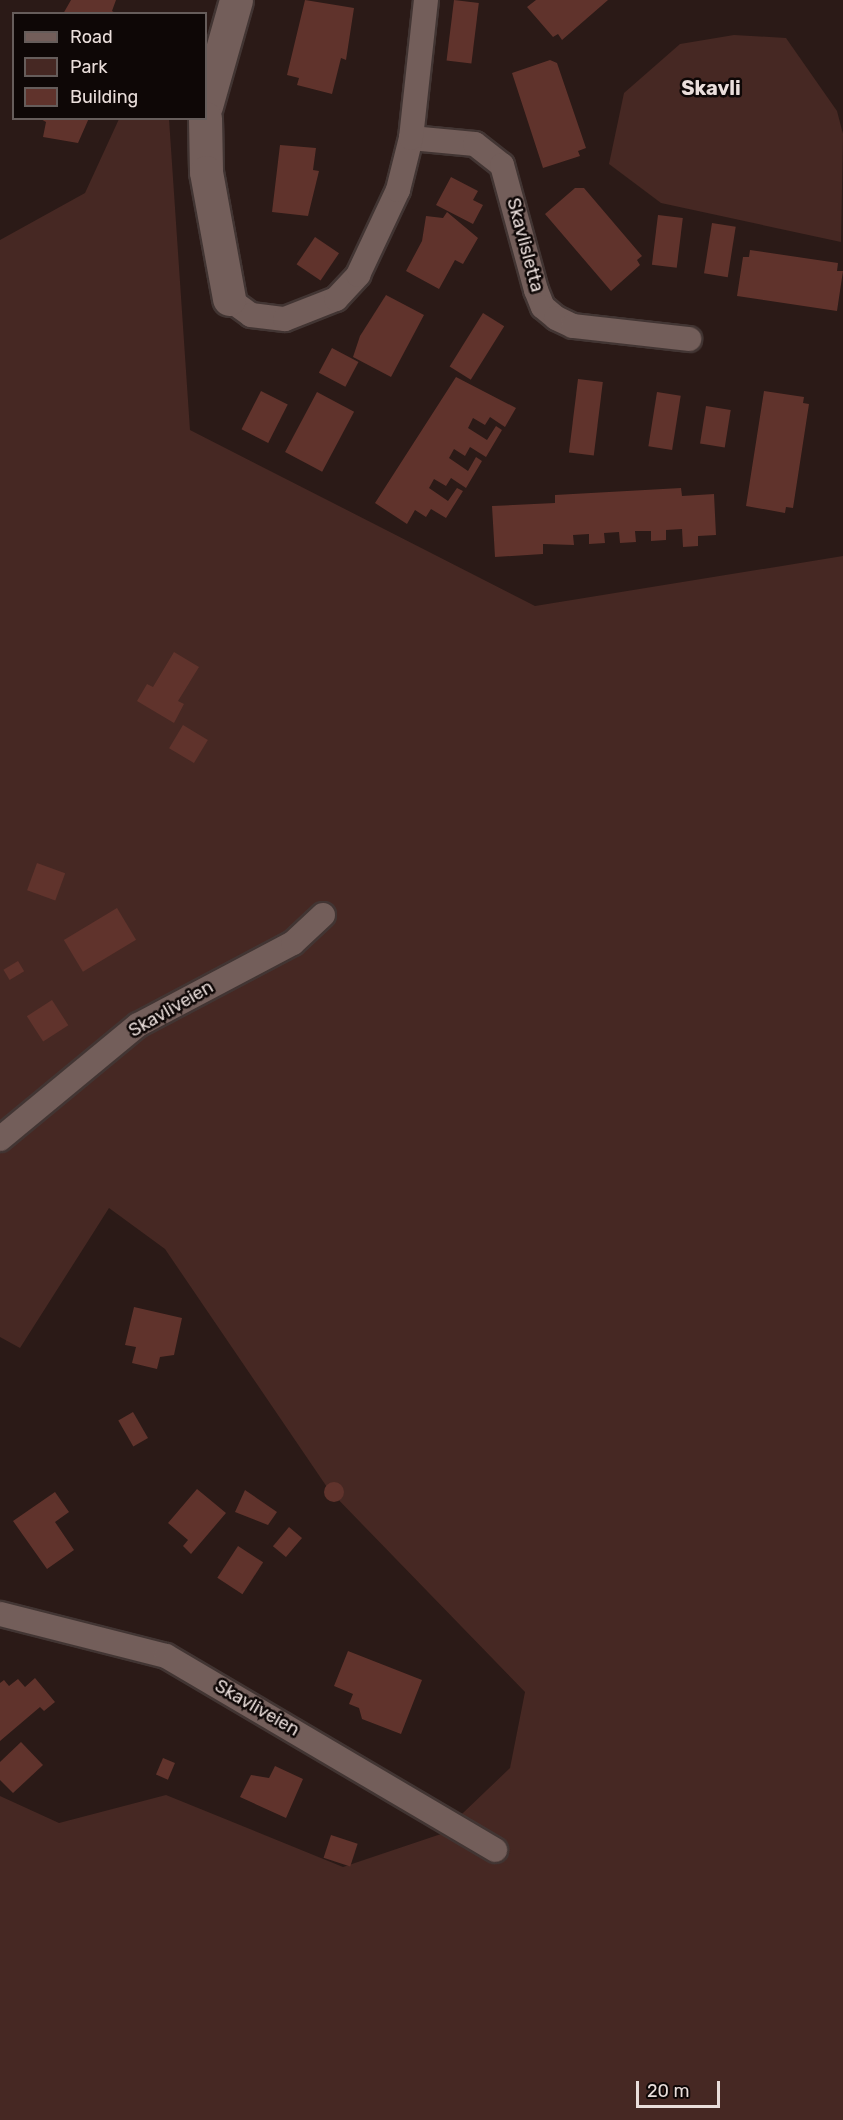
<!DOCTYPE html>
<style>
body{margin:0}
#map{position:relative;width:843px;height:2120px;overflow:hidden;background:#2b1a17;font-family:Rubik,sans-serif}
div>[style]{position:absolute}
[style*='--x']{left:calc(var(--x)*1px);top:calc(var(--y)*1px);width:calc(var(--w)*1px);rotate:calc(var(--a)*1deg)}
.green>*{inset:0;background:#462823}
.building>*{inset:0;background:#60332c;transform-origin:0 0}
.round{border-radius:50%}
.roads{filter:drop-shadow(2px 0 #423533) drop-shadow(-2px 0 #423533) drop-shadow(0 2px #423533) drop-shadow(0 -2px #423533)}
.street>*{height:24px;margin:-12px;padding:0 12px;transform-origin:12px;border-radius:12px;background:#735e5a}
.secondary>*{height:33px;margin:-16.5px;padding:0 16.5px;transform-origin:16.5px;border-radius:16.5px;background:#735e5a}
span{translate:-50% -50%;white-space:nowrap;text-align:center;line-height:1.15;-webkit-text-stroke:5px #0e0706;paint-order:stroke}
.street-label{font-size:18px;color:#eadedb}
.neighbourhood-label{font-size:20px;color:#eadedb;font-weight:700}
.legend{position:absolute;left:12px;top:12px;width:195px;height:108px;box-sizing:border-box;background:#0e0706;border:2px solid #665d5b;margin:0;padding:8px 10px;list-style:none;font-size:18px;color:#eadedb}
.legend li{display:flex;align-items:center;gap:12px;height:30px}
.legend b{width:30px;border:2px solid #665d5b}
.scale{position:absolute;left:636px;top:2081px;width:84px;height:27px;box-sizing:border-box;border:3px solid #eadedb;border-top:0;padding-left:8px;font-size:18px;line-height:21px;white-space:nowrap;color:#eadedb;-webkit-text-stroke:4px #0e0706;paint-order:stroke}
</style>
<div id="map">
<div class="green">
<i style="clip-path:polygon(734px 35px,786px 38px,837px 111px,843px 134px,841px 242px,661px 203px,609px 164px,624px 93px,680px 44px)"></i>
<i style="clip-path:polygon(119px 119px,169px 119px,190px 430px,535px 606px,843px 556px,843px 2120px,0 2120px,0 1796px,59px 1823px,166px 1795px,343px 1867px,441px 1834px,510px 1768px,525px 1692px,329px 1490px,165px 1249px,109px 1208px,20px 1348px,0 1337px,0 240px,85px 193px)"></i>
</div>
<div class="building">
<i style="clip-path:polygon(71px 0,116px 0,112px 11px,117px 14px,63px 14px)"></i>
<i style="clip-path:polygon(305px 0,354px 8px,346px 60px,341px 58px,332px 94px,297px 85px,299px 78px,287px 75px)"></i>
<i style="left:454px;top:0;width:25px;height:61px;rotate:7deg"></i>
<i style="clip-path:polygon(536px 0,608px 0,562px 40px,558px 34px,553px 37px,527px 7px)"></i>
<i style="clip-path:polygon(550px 60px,557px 63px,586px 148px,578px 151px,580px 156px,543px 168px,512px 73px)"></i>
<i style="clip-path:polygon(39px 118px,89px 118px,78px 143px,43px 137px,46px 122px)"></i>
<i style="clip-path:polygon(280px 145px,316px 148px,313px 170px,319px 171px,308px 216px,272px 212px)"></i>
<i style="clip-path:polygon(451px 177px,478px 191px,473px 200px,483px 205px,473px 224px,436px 205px)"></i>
<i style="clip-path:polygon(575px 188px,584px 188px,642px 256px,637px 260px,640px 265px,611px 291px,545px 214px)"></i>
<i style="clip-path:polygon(447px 212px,478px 238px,463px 264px,455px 260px,439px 289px,406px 271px,422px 241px,426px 216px,443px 218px)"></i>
<i style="left:658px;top:215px;width:25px;height:50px;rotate:7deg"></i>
<i style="left:712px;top:223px;width:24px;height:51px;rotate:9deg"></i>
<i style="left:315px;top:237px;width:29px;height:33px;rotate:34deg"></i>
<i style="clip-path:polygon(750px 250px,838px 263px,837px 271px,843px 271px,837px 311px,737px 296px,743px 257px,749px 257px)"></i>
<i style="clip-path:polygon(386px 295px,424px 315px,391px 377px,353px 357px,360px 336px)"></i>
<i style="left:483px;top:313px;width:25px;height:63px;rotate:32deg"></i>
<i style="left:332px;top:348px;width:30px;height:28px;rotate:28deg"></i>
<i style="clip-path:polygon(456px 377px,516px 408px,505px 427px,490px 417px,485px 425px,473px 418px,468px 428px,487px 440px,496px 426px,502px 430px,486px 457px,470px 447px,465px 456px,454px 449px,449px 458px,468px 471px,476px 457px,482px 461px,466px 488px,451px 478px,446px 486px,434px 479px,429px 488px,448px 501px,457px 488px,463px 491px,446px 518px,431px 509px,426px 517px,415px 510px,407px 524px,375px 503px)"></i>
<i style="left:578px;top:379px;width:25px;height:74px;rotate:7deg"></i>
<i style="left:261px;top:391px;width:30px;height:43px;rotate:27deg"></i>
<i style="clip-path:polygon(764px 391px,804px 397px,803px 403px,809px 404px,793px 508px,786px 507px,785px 513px,746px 506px)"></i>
<i style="left:317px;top:392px;width:42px;height:68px;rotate:28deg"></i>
<i style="left:657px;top:392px;width:24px;height:55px;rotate:9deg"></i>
<i style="left:706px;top:406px;width:25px;height:38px;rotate:9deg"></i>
<i style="clip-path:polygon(681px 488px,682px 496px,714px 494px,716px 535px,698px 536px,698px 546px,683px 547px,682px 529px,666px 530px,666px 540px,651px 541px,651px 531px,635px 531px,636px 542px,620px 543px,619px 532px,604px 533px,605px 543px,589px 544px,589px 534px,573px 535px,574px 545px,543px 544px,543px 554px,495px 557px,492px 506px,555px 503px,555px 495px)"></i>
<i style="clip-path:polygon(174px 652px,199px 667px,178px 701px,184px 704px,174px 723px,137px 701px,147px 684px,153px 687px)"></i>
<i style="left:183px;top:725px;width:29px;height:27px;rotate:31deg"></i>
<i style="left:37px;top:863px;width:30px;height:29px;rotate:20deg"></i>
<i style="left:117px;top:908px;width:37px;height:62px;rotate:59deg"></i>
<i style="left:18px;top:961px;width:12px;height:17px;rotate:59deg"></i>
<i style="left:52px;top:1000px;width:30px;height:30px;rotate:57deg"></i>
<i style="clip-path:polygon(134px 1307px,182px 1318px,174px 1355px,160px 1357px,157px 1369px,132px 1363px,136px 1347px,125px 1345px)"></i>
<i style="left:133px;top:1412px;width:30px;height:17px;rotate:60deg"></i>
<i class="round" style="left:324px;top:1482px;width:20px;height:20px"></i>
<i style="clip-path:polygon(197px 1489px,226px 1513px,191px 1554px,183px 1546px,188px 1540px,168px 1523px)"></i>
<i style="clip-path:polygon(245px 1490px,277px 1512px,268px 1525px,235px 1512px)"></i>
<i style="clip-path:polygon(55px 1492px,69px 1512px,55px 1522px,74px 1550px,47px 1569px,13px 1521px)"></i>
<i style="left:289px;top:1527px;width:17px;height:25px;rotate:40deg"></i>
<i style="left:238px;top:1546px;width:30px;height:38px;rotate:33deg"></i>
<i style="clip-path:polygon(348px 1651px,422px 1680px,401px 1734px,362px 1719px,359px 1708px,349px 1704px,353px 1694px,334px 1686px)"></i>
<i style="clip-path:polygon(35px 1678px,55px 1702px,44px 1711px,40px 1707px,0 1741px,0 1683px,4px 1680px,9px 1686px,18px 1679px,25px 1687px)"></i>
<i style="clip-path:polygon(21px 1742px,43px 1765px,13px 1793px,0 1780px,0 1762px)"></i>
<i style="left:163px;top:1758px;width:13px;height:18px;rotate:23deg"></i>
<i style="clip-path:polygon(275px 1766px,303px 1779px,286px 1818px,240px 1797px,251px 1775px,269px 1778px)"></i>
<i style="left:331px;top:1835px;width:28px;height:24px;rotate:18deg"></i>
</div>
<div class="roads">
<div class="street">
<i style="--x:411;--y:138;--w:64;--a:5.4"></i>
<i style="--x:475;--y:144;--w:34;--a:38"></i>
<i style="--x:502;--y:165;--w:130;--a:74.8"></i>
<i style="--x:536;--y:290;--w:18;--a:68"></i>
<i style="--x:543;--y:307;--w:17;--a:40"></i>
<i style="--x:556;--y:318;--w:19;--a:25"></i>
<i style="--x:573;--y:326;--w:117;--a:6.4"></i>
<i style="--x:229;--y:299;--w:27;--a:36"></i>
<i style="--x:251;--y:315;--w:34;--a:7"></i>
<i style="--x:285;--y:319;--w:55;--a:-21.4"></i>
<i style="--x:336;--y:299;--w:33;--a:-47"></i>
<i style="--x:358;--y:275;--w:94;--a:-64.8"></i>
<i style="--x:398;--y:190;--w:54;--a:-76"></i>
<i style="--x:411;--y:138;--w:139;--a:-83.8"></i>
<i style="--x:0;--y:1139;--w:179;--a:-39.6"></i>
<i style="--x:138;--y:1025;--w:175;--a:-27.9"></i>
<i style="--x:293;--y:943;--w:41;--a:-43"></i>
<i style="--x:0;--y:1614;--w:171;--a:14.2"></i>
<i style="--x:166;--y:1656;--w:382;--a:30.5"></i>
</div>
<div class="secondary">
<i style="--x:206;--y:106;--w:110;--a:-74.2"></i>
<i style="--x:205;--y:118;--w:54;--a:88.9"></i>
<i style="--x:206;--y:172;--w:129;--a:79.7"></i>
</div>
</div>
<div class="street-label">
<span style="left:525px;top:245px;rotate:75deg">Skavlisletta</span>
<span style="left:171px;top:1009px;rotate:-30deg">Skavliveien</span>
<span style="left:257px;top:1708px;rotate:30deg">Skavliveien</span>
</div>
<div class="neighbourhood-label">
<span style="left:711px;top:88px">Skavli</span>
</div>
<ul class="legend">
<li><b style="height:8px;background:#735e5a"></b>Road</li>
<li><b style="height:16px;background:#462823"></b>Park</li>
<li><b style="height:16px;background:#60332c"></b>Building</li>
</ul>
<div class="scale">20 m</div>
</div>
